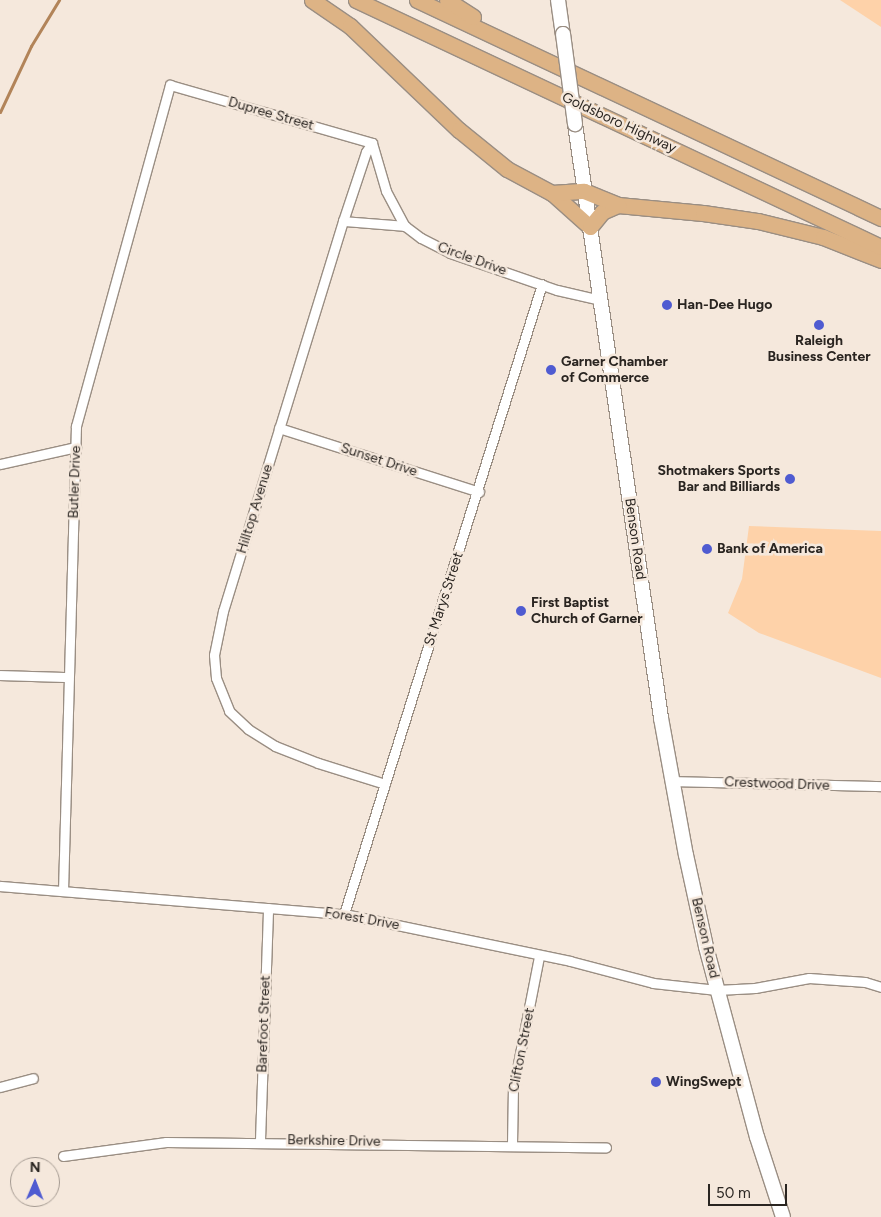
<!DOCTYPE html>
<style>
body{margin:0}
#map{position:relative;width:881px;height:1217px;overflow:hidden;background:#f5e8dc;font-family:Figtree,sans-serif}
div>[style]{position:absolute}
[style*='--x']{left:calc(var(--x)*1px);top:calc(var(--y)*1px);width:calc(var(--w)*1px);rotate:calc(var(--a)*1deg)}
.green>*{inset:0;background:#fed2a9}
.stream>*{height:3px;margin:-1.5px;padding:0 1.5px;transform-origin:1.5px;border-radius:1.5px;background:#b28459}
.roads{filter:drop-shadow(1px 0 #9a8e83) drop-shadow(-1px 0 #9a8e83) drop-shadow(0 1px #9a8e83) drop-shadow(0 -1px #9a8e83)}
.minor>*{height:9px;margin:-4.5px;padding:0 4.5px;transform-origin:4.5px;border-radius:4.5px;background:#fff}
.secondary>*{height:14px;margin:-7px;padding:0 7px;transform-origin:7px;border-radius:7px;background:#fff}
.primary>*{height:15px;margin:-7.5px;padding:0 7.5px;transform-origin:7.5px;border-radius:7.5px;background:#ddb385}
.bridges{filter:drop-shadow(1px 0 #9a8e83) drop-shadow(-1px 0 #9a8e83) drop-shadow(0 1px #9a8e83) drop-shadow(0 -1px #9a8e83)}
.secondary-bridge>*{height:14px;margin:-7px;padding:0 7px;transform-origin:7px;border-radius:7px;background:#fff}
.dots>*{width:14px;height:14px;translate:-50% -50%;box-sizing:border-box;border:2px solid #f5e8dc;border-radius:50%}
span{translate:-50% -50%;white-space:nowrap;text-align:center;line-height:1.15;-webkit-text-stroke:5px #f5e8dc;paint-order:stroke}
.street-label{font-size:14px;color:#2a2521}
.poi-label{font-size:14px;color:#2a2521;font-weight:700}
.left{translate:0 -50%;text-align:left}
.right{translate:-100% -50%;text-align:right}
.north{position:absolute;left:10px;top:1157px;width:50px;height:50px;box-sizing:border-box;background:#f5e8dc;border:1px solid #a49a91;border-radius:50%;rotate:1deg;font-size:14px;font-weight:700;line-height:20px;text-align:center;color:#2a2521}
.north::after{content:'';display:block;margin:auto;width:18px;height:22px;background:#4f5bd1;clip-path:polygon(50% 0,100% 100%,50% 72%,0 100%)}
.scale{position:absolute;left:708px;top:1184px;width:79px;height:22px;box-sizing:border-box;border:2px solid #2a2521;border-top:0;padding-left:6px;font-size:15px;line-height:18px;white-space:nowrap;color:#2a2521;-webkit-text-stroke:4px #f5e8dc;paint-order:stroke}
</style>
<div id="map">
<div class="green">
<i style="clip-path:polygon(840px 0,881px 0,881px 27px)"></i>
<i style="clip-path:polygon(749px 526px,881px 531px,881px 678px,759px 633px,728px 613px,742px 579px)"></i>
</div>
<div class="stream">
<i style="--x:0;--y:112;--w:73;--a:-64.8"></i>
<i style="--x:31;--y:46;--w:54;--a:-58.7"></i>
</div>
<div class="roads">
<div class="minor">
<i style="--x:372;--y:143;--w:11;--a:124"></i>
<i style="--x:366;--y:152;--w:73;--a:108.4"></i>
<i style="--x:343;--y:221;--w:408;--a:107.1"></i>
<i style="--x:223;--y:611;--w:45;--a:101.6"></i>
<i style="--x:214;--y:655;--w:23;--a:85"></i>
<i style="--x:216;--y:678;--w:35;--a:68"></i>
<i style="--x:229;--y:711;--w:26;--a:43"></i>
<i style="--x:248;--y:729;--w:32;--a:32"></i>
<i style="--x:275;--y:746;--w:46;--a:21.6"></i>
<i style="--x:318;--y:763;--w:70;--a:17.4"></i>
<i style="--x:372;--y:143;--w:50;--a:73.7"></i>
<i style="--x:386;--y:191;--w:40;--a:62"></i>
<i style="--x:405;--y:226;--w:20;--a:37"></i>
<i style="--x:421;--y:238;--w:33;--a:27"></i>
<i style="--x:450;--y:253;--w:113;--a:19.1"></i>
<i style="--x:557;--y:290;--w:44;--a:13.1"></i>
<i style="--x:343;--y:221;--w:62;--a:4.6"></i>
<i style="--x:279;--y:428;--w:210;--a:17.7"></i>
<i style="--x:0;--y:464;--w:78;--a:-12.6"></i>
<i style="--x:0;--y:675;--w:68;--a:1.7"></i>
<i style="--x:674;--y:781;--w:207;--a:1.4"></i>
<i style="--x:0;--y:886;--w:345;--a:4.7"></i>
<i style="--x:344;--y:914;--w:231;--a:11.7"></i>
<i style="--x:570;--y:961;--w:86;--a:14.8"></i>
<i style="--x:653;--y:983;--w:64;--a:6.2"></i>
<i style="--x:717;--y:990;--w:38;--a:-3"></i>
<i style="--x:755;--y:988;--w:55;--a:-10.5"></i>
<i style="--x:809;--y:978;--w:56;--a:4.1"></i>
<i style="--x:865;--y:982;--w:17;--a:17"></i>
<i style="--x:63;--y:891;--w:465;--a:-88.4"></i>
<i style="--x:76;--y:426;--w:354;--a:-74.6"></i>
<i style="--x:170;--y:85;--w:210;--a:16"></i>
<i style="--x:344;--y:914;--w:660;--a:-72.55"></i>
<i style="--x:0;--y:1087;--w:34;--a:-15"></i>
<i style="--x:260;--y:1140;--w:232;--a:-88"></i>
<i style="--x:512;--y:1144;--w:55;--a:-89"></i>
<i style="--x:513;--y:1089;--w:136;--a:-78.9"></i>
<i style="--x:63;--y:1156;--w:104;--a:-7.7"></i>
<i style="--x:166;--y:1142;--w:440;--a:0.7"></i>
</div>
<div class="secondary">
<i style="--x:558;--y:0;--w:34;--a:82"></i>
<i style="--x:575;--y:124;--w:600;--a:81.76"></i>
<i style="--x:661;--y:718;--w:139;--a:79.7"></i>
<i style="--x:686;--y:855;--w:94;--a:77.7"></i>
<i style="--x:706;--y:947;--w:197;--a:75"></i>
<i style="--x:757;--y:1137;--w:84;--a:72"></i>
</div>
<div class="primary">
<i style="--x:312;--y:0;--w:46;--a:34.4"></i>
<i style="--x:350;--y:26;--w:151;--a:43.7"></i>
<i style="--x:459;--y:130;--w:62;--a:39.1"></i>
<i style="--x:507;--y:169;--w:51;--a:28.1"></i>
<i style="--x:552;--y:193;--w:51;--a:41.8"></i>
<i style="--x:590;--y:227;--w:19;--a:-51"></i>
<i style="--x:602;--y:212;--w:17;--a:-24"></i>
<i style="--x:618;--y:205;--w:85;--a:5.4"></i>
<i style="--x:703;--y:213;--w:56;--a:8.3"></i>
<i style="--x:758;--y:221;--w:67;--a:13.8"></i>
<i style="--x:823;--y:237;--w:62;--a:21.6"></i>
<i style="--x:356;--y:0;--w:580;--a:25.2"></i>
<i style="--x:417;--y:0;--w:513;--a:25.17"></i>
<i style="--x:447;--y:0;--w:31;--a:33"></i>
<i style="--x:552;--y:193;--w:32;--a:-4"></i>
<i style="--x:584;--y:191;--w:37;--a:22"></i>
</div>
</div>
<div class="bridges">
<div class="secondary-bridge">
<i style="--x:563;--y:34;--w:91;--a:82.4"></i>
</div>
</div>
<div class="dots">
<i style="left:667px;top:305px;background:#4f5bd1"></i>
<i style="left:819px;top:325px;background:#4f5bd1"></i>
<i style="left:551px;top:370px;background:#4f5bd1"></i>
<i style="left:790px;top:479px;background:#4f5bd1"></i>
<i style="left:707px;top:549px;background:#4f5bd1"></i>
<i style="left:521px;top:611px;background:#4f5bd1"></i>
<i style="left:656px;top:1082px;background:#4f5bd1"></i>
</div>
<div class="street-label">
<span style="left:271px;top:114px;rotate:16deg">Dupree Street</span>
<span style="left:619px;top:123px;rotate:25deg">Goldsboro Highway</span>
<span style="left:472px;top:259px;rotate:20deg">Circle Drive</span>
<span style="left:379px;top:460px;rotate:18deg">Sunset Drive</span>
<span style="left:75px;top:482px;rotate:-88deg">Butler Drive</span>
<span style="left:255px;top:509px;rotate:-73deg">Hilltop Avenue</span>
<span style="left:635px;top:539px;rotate:82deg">Benson Road</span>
<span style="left:444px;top:599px;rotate:-72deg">St Marys Street</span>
<span style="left:777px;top:784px;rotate:2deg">Crestwood Drive</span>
<span style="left:362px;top:919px;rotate:10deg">Forest Drive</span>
<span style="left:705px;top:938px;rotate:77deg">Benson Road</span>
<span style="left:264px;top:1024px;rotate:-88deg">Barefoot Street</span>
<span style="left:522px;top:1050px;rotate:-79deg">Clifton Street</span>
<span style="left:334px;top:1141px;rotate:1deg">Berkshire Drive</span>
</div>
<div class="poi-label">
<span class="left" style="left:677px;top:305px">Han-Dee Hugo</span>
<span style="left:819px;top:349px">Raleigh<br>Business Center</span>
<span class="left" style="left:561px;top:370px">Garner Chamber<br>of Commerce</span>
<span class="right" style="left:780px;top:479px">Shotmakers Sports<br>Bar and Billiards</span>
<span class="left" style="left:717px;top:549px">Bank of America</span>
<span class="left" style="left:531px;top:611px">First Baptist<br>Church of Garner</span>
<span class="left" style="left:666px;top:1082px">WingSwept</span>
</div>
<div class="north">N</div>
<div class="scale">50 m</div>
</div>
